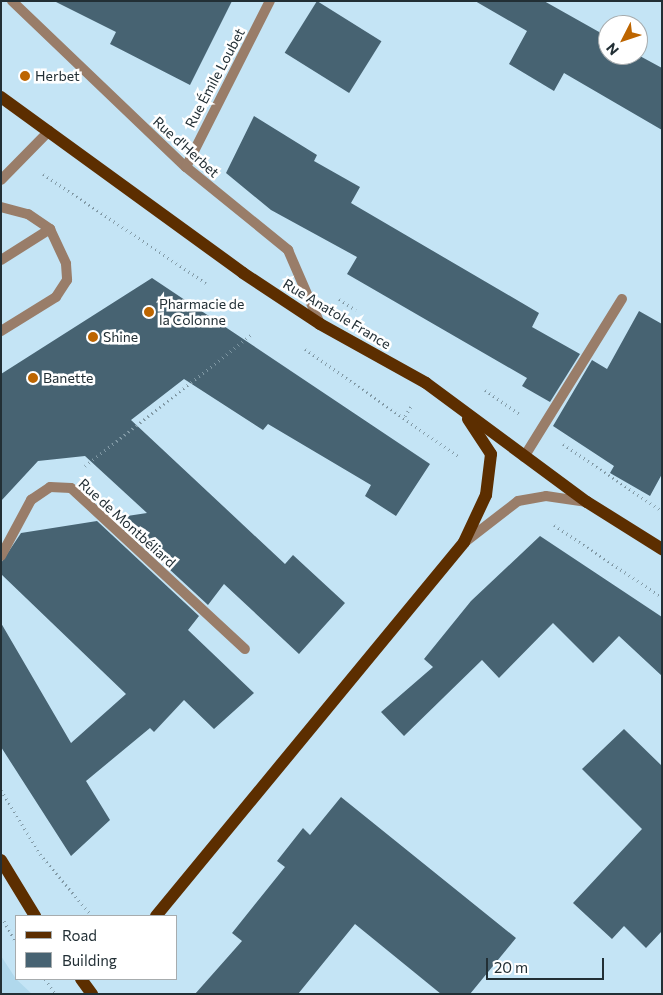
<!DOCTYPE html>
<meta charset="utf-8">
<style>
body{margin:0}
#map{position:relative;width:663px;height:995px;overflow:hidden;background:#c4e4f5;font-family:Commissioner,sans-serif}
div>[style]{position:absolute}
[style*='--x']{left:calc(var(--x)*1px);top:calc(var(--y)*1px);width:calc(var(--w)*1px);rotate:calc(var(--a)*1deg)}
.built>*{inset:0;background:#b0d8ec}
.building>*{inset:0;background:#476372;transform-origin:0 0}
.path>*{height:3px;margin-top:-1.5px;transform-origin:0;background:repeating-linear-gradient(90deg,#829aa6 0 1px,transparent 0 5px)}
.lane>*{height:10px;margin:-5px;padding:0 5px;transform-origin:5px;border-radius:5px;background:#997d69}
.street>*{height:10px;margin:-5px;padding:0 5px;transform-origin:5px;border-radius:5px;background:#997d69}
.primary>*{height:12px;margin:-6px;padding:0 6px;transform-origin:6px;border-radius:6px;background:#5c2e00}
.dots>*{width:14px;height:14px;translate:-50% -50%;box-sizing:border-box;border:2px solid #fff;border-radius:50%}
span{translate:-50% -50%;white-space:nowrap;text-align:center;line-height:1.15;-webkit-text-stroke:5px #fff;paint-order:stroke}
.poi-label{font-size:14px;color:#222f35}
.left{translate:0 -50%;text-align:left}
.street-label{font-size:14px;color:#222f35}
.frame{position:absolute;inset:0;border:2px solid #222f35;pointer-events:none}
.legend{position:absolute;left:15px;top:915px;width:162px;height:65px;box-sizing:border-box;background:#fff;border:1px solid #a7acae;margin:0;padding:6px 9px;list-style:none;font-size:15px;color:#222f35}
.legend li{display:flex;align-items:center;gap:10px;height:25px}
.legend b{width:25px;border:1px solid #a7acae}
.north{position:absolute;left:598px;top:15px;width:50px;height:50px;box-sizing:border-box;background:#fff;border:1px solid #a7acae;border-radius:50%;rotate:229deg;font-size:14px;font-weight:700;line-height:20px;text-align:center;color:#222f35}
.north::after{content:'';display:block;margin:auto;width:18px;height:22px;background:#bd6500;clip-path:polygon(50% 0,100% 100%,50% 72%,0 100%)}
.scale{position:absolute;left:486px;top:958px;width:118px;height:22px;box-sizing:border-box;border:2px solid #222f35;border-top:0;padding-left:6px;font-size:15px;line-height:18px;white-space:nowrap;color:#222f35;-webkit-text-stroke:4px #fff;paint-order:stroke}
</style>
<div id="map">
<div class="built">
<i style="clip-path:polygon(1px 956px,16px 979px,32px 994px,1px 994px)"></i>
</div>
<div class="building">
<i style="clip-path:polygon(54px 1px,232px 1px,190px 85px,110px 44px,116px 32px)"></i>
<i style="left:317px;top:1px;width:76px;height:61px;rotate:32deg"></i>
<i style="clip-path:polygon(475px 1px,544px 1px,608px 37px,608px 55px,638px 55px,662px 68px,662px 130px,564px 73px,554px 91px,509px 64px,527px 31px)"></i>
<i style="clip-path:polygon(254px 116px,317px 155px,314px 161px,360px 187px,351px 203px,539px 313px,532px 327px,580px 354px,550px 402px,522px 386px,527px 378px,347px 274px,357px 257px,271px 210px,226px 173px)"></i>
<i style="clip-path:polygon(152px 278px,430px 464px,396px 516px,365px 496px,371px 485px,268px 424px,263px 430px,184px 379px,131px 420px,285px 564px,293px 555px,345px 603px,299px 654px,224px 584px,208px 605px,114px 518px,147px 513px,85px 456px,38px 461px,1px 501px,1px 374px)"></i>
<i style="clip-path:polygon(639px 311px,662px 324px,662px 474px,650px 496px,610px 473px,614px 466px,553px 426px,592px 360px,607px 369px)"></i>
<i style="clip-path:polygon(97px 521px,199px 616px,188px 630px,254px 693px,214px 729px,184px 700px,154px 732px,150px 728px,86px 781px,110px 820px,71px 856px,1px 747px,1px 623px,71px 743px,126px 694px,1px 574px,1px 563px,21px 533px)"></i>
<i style="clip-path:polygon(540px 536px,662px 617px,662px 676px,619px 636px,593px 663px,553px 623px,499px 678px,482px 660px,404px 736px,381px 712px,433px 667px,424px 659px,471px 601px)"></i>
<i style="clip-path:polygon(624px 729px,662px 766px,662px 931px,646px 948px,624px 926px,612px 939px,573px 903px,642px 829px,582px 769px)"></i>
<i style="clip-path:polygon(341px 797px,516px 938px,470px 994px,441px 994px,355px 924px,298px 994px,195px 994px,242px 941px,232px 933px,285px 867px,277px 861px,303px 828px,310px 835px)"></i>
</div>
<div class="path">
<i style="--x:43;--y:174;--w:196;--a:33.8"></i>
<i style="--x:339;--y:299;--w:20;--a:33"></i>
<i style="--x:305;--y:349;--w:187;--a:35"></i>
<i style="--x:485;--y:390;--w:44;--a:34.8"></i>
<i style="--x:405;--y:416;--w:13;--a:-58"></i>
<i style="--x:563;--y:444;--w:120;--a:34.1"></i>
<i style="--x:85;--y:466;--w:211;--a:-38.3"></i>
<i style="--x:554;--y:525;--w:130;--a:33.7"></i>
<i style="--x:1;--y:790;--w:75;--a:58.6"></i>
<i style="--x:40;--y:854;--w:81;--a:50"></i>
<i style="--x:4;--y:921;--w:25;--a:61"></i>
<i style="--x:45;--y:979;--w:18;--a:56"></i>
</div>
<div class="lane">
<i style="--x:1;--y:180;--w:69;--a:-45.6"></i>
<i style="--x:1;--y:207;--w:28;--a:15"></i>
<i style="--x:28;--y:214;--w:27;--a:34"></i>
<i style="--x:50;--y:229;--w:38;--a:65"></i>
<i style="--x:66;--y:264;--w:16;--a:86"></i>
<i style="--x:67;--y:280;--w:20;--a:123"></i>
<i style="--x:56;--y:297;--w:65;--a:148.3"></i>
<i style="--x:1;--y:260;--w:58;--a:-32.3"></i>
<i style="--x:524;--y:457;--w:186;--a:-58.2"></i>
<i style="--x:465;--y:542;--w:67;--a:-37.7"></i>
<i style="--x:518;--y:501;--w:28;--a:-10"></i>
<i style="--x:546;--y:496;--w:40;--a:8.5"></i>
</div>
<div class="street">
<i style="--x:12;--y:1;--w:240;--a:43.7"></i>
<i style="--x:186;--y:167;--w:132;--a:39.1"></i>
<i style="--x:288;--y:250;--w:81;--a:66.6"></i>
<i style="--x:186;--y:167;--w:186;--a:-63.2"></i>
<i style="--x:1;--y:556;--w:64;--a:-61.8"></i>
<i style="--x:31;--y:500;--w:23;--a:-34"></i>
<i style="--x:50;--y:487;--w:21;--a:3"></i>
<i style="--x:71;--y:488;--w:237;--a:42.8"></i>
</div>
<div class="primary">
<i style="--x:1;--y:97;--w:299;--a:36"></i>
<i style="--x:243;--y:273;--w:92;--a:33.5"></i>
<i style="--x:320;--y:324;--w:121;--a:29.1"></i>
<i style="--x:426;--y:383;--w:200;--a:36.5"></i>
<i style="--x:587;--y:502;--w:89;--a:32.1"></i>
<i style="--x:1;--y:860;--w:66;--a:58.7"></i>
<i style="--x:156;--y:916;--w:484;--a:-50.5"></i>
<i style="--x:464;--y:542;--w:52;--a:-64.9"></i>
<i style="--x:486;--y:495;--w:41;--a:-83"></i>
<i style="--x:491;--y:454;--w:42;--a:-123.3"></i>
<i style="--x:81;--y:979;--w:19;--a:54"></i>
</div>
<div class="dots">
<i style="left:25px;top:76px;background:#bd6500"></i>
<i style="left:149px;top:312px;background:#bd6500"></i>
<i style="left:93px;top:337px;background:#bd6500"></i>
<i style="left:33px;top:378px;background:#bd6500"></i>
</div>
<div class="poi-label">
<span class="left" style="left:35px;top:76px">Herbet</span>
<span class="left" style="left:159px;top:312px">Pharmacie de<br>la Colonne</span>
<span class="left" style="left:103px;top:337px">Shine</span>
<span class="left" style="left:43px;top:378px">Banette</span>
</div>
<div class="street-label">
<span style="left:215px;top:78px;rotate:-62deg">Rue Émile Loubet</span>
<span style="left:186px;top:147px;rotate:42deg">Rue d'Herbet</span>
<span style="left:337px;top:314px;rotate:31deg">Rue Anatole France</span>
<span style="left:127px;top:523px;rotate:42deg">Rue de Montbéliard</span>
</div>
<div class="frame"></div>
<ul class="legend">
<li><b style="height:6px;background:#5c2e00"></b>Road</li>
<li><b style="height:14px;background:#476372"></b>Building</li>
</ul>
<div class="north">N</div>
<div class="scale">20 m</div>
</div>
